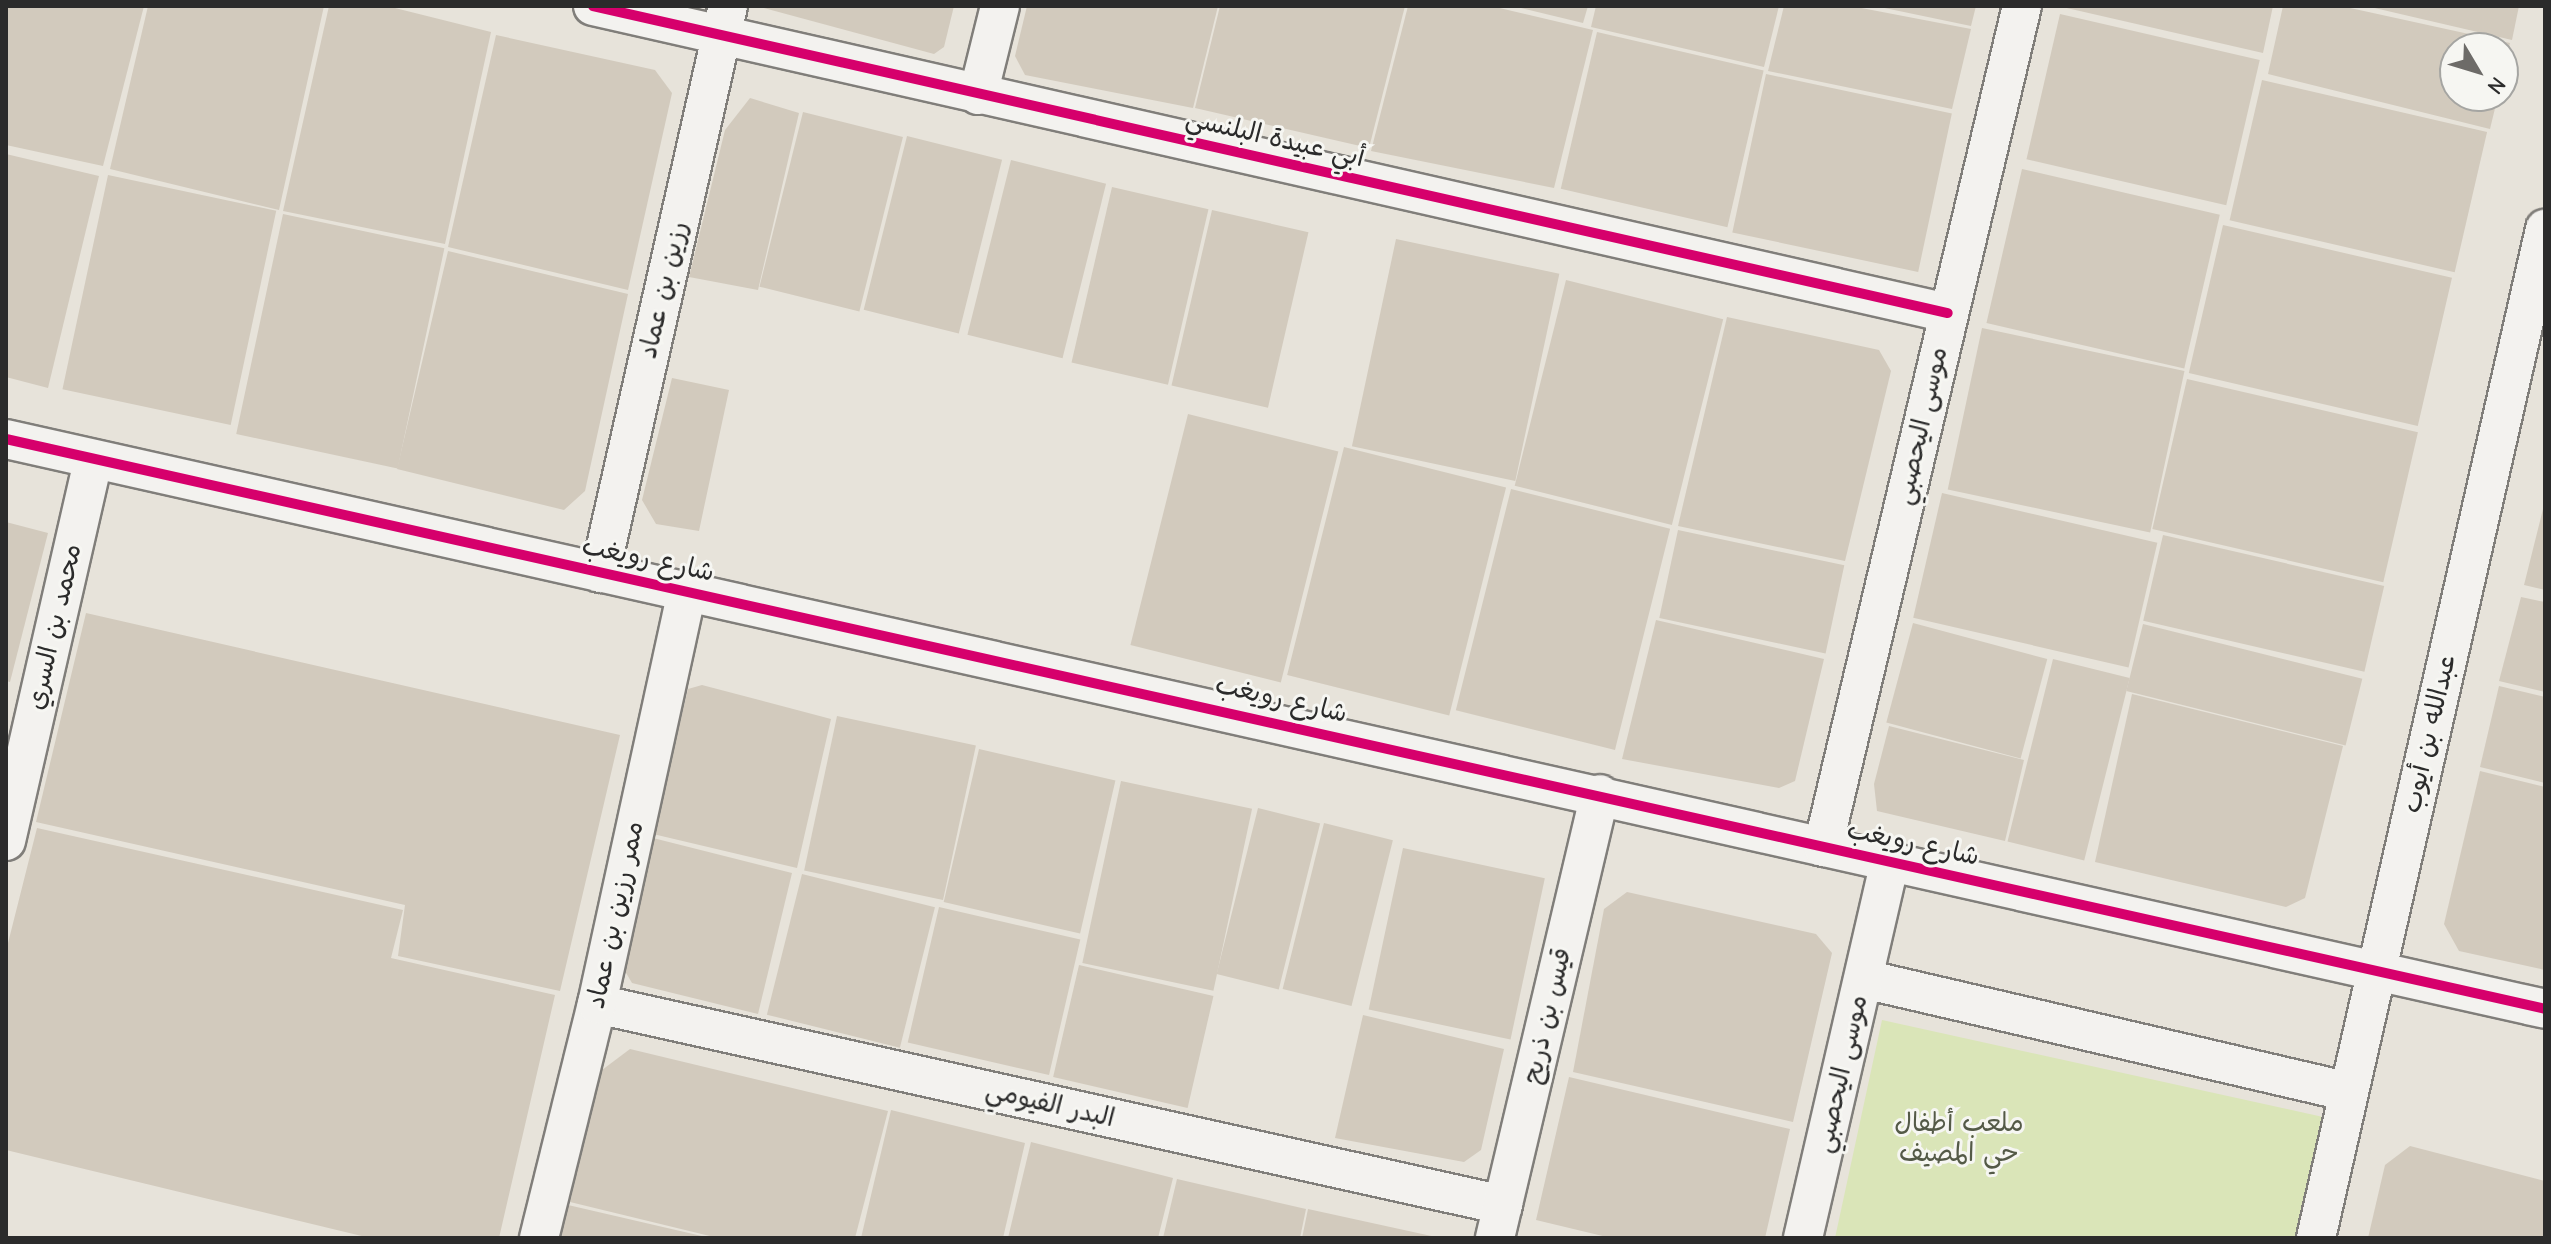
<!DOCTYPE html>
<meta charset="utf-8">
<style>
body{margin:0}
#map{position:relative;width:2551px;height:1244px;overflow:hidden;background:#e7e3da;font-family:"Comic Neue","Playpen Sans Arabic",sans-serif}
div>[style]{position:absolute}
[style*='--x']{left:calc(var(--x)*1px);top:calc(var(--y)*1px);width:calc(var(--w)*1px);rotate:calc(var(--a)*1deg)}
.green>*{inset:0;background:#dae5b8}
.building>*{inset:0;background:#d2cabd;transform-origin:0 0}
.roads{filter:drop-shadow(2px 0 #807e7a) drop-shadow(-2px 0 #807e7a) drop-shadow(0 2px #807e7a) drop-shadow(0 -2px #807e7a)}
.street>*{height:38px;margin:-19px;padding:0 19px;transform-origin:19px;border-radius:19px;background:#f3f2ef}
.cycleway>*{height:10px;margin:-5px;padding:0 5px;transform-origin:5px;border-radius:5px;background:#d6006c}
span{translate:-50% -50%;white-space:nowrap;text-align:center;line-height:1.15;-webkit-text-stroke:6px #f6f6f2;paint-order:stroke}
.street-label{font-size:26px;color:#2b2b2b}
.park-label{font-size:26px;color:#545a47}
.frame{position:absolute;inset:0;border:8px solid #2b2b2b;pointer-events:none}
.north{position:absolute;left:2439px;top:32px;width:80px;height:80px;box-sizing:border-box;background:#f6f6f2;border:2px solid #a5a5a2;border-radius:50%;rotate:128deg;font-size:22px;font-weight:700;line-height:32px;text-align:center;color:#2b2b2b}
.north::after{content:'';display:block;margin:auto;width:28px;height:36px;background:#6d6b68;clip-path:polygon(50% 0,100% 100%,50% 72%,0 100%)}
</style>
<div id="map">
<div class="green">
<i style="clip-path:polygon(1882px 1020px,2323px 1117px,2295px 1238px,1835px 1238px)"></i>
</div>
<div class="building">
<i style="clip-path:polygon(6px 6px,144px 6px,103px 166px,6px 145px)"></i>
<i style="clip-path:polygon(148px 6px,324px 6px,279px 210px,110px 169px)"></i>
<i style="clip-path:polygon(329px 6px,387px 6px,491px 32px,445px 244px,283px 211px)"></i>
<i style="clip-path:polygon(756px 6px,954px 6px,944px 47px,934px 54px)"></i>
<i style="clip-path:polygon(1027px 6px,1218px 6px,1193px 108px,1025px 75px,1015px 56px)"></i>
<i style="clip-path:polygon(1220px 6px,1405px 6px,1369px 148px,1195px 108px)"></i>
<i style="clip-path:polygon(1408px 6px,1491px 6px,1593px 30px,1554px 188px,1371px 151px)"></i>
<i style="clip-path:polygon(1513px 6px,1588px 6px,1583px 23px)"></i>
<i style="clip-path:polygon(1596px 6px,1779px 6px,1764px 67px,1591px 27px)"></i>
<i style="clip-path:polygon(1784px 6px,1851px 6px,1971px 29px,1952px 109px,1768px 71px)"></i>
<i style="clip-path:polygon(1875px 6px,1976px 6px,1971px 26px)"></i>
<i style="clip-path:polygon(2058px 6px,2273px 6px,2263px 53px)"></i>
<i style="clip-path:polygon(2283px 6px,2341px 6px,2510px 43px,2504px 68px,2503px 48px,2455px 48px,2455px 96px,2498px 96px,2490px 129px,2268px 74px)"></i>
<i style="clip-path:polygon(2366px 6px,2519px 6px,2512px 40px)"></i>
<i style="left:2060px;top:14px;width:205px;height:149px;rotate:13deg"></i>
<i style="left:1597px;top:32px;width:171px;height:161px;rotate:13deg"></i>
<i style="clip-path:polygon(496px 35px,655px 70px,672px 93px,628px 290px,448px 247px)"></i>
<i style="left:1766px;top:74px;width:190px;height:162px;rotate:12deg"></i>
<i style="left:2262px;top:80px;width:231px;height:144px;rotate:13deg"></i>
<i style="clip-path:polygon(750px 98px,799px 113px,758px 290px,689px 277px,725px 130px)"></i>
<i style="left:803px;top:112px;width:103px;height:180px;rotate:14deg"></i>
<i style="left:907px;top:136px;width:98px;height:179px;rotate:14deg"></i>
<i style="clip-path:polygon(6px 154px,99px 176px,48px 388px,6px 377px)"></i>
<i style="left:1011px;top:160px;width:98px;height:180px;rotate:14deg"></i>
<i style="left:2022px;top:169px;width:203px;height:158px;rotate:13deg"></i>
<i style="left:108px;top:175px;width:172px;height:219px;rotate:12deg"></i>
<i style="left:1112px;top:187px;width:99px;height:180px;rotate:13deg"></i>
<i style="left:1212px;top:210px;width:99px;height:180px;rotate:13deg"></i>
<i style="left:283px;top:214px;width:165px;height:225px;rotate:12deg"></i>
<i style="left:2223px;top:225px;width:235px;height:152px;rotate:13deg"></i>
<i style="left:1396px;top:239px;width:167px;height:212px;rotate:12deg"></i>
<i style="clip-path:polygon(448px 251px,628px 294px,585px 491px,564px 510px,397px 469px)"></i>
<i style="left:1566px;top:280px;width:162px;height:212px;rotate:14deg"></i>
<i style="clip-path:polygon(1727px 317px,1879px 350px,1891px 371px,1845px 561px,1678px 526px)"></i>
<i style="left:1982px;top:328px;width:207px;height:165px;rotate:12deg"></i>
<i style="clip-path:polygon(672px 378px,729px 390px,699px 531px,656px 524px,642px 500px)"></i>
<i style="left:2187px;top:379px;width:237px;height:154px;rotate:13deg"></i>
<i style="left:1188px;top:414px;width:155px;height:238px;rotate:14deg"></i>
<i style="left:1344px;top:447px;width:167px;height:235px;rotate:14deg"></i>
<i style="left:1511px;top:489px;width:164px;height:228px;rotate:14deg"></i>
<i style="left:1942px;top:493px;width:221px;height:128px;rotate:13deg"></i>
<i style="clip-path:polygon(2544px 505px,2545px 505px,2545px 590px,2524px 585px)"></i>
<i style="clip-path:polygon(6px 522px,48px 533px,10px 682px,6px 681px)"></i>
<i style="left:1678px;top:530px;width:170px;height:90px;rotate:12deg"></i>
<i style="left:2163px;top:535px;width:227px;height:88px;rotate:13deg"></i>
<i style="clip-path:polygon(2521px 597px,2545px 602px,2545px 692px,2499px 681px)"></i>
<i style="clip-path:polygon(86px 613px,620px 735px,560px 991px,398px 956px,405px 905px,36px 822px)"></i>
<i style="clip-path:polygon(1656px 620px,1824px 659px,1795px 781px,1779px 788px,1622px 759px)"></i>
<i style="left:1913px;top:623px;width:139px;height:103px;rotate:15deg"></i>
<i style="left:2143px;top:624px;width:226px;height:69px;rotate:14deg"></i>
<i style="left:2053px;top:659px;width:79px;height:188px;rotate:14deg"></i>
<i style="clip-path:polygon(702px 685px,831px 719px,797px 868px,653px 834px,688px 689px)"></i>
<i style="clip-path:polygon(2499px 686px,2545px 697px,2545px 783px,2480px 767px)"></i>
<i style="clip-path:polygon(2132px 694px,2343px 746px,2305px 898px,2286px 907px,2095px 862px)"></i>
<i style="left:837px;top:716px;width:142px;height:158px;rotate:12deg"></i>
<i style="clip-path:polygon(1889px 726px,2024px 760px,2005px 841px,1877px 811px,1874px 784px)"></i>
<i style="left:979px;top:749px;width:140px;height:157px;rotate:13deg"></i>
<i style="clip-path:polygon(2480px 771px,2545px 787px,2545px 970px,2459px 951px,2444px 924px)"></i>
<i style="left:1121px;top:781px;width:134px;height:186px;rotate:12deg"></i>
<i style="left:1258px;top:808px;width:64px;height:171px;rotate:14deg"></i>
<i style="left:1324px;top:823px;width:71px;height:171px;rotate:14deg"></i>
<i style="clip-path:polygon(37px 828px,403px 910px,391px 958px,555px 995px,499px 1238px,370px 1238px,6px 1150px,6px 951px)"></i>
<i style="clip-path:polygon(653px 838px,792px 873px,758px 1014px,632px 983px,622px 966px)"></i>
<i style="left:1403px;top:848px;width:145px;height:165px;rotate:12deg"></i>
<i style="left:802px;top:874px;width:137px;height:145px;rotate:14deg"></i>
<i style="clip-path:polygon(1627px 892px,1816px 934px,1832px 953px,1793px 1122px,1573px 1072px,1604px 909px)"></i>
<i style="left:939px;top:907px;width:145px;height:139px;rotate:13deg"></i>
<i style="left:1079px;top:965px;width:138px;height:115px;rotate:13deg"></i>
<i style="clip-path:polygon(1363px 1015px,1504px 1049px,1481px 1150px,1464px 1162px,1335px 1138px)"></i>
<i style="clip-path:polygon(630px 1049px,888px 1111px,855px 1238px,718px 1238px,570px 1202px,598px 1073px)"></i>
<i style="clip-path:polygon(1569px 1077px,1790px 1129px,1765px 1238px,1611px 1238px,1536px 1220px)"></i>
<i style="clip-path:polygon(891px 1110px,1025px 1143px,1003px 1238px,861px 1238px)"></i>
<i style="clip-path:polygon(1031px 1142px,1173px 1178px,1158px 1238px,1008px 1238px)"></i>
<i style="clip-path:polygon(2410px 1146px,2545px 1181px,2545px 1238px,2368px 1238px,2385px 1165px)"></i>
<i style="clip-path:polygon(1177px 1179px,1306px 1209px,1300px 1238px,1163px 1238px)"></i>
<i style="clip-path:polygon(568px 1205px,706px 1237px,706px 1238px,560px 1238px)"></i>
<i style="clip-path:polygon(1308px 1209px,1436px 1237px,1436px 1238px,1302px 1238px)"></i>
</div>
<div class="roads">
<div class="street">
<i style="--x:593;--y:6;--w:1389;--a:12.77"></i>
<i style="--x:978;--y:95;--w:92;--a:-76.1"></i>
<i style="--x:6;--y:439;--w:2602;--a:12.65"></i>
<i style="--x:600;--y:573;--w:581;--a:-77.28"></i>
<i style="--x:6;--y:841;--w:391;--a:-77.1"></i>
<i style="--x:1823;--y:847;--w:864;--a:-76.69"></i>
<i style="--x:1864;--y:979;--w:497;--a:13.1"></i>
<i style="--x:597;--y:1004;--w:928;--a:12.51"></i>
<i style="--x:539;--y:1238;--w:241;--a:-76.1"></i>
<i style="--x:597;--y:1004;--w:424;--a:-77.7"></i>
<i style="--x:1495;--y:1238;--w:456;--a:-76.7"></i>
<i style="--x:1803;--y:1238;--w:386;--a:-77"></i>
<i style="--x:2316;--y:1238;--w:1035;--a:-77.21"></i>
</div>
</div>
<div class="cycleway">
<i style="--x:593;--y:6;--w:1389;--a:12.77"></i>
<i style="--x:6;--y:439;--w:2602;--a:12.65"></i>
</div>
<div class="street-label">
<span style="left:1275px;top:139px;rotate:13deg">أبي عبيدة البلنسي</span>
<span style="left:664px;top:290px;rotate:-77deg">رزين بن عماد</span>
<span style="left:1922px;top:426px;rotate:-77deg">موسى اليحصبي</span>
<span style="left:648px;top:560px;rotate:12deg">شارع رويغب</span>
<span style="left:55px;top:627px;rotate:-77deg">محمد بن السري</span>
<span style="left:1281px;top:700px;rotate:13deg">شارع رويغب</span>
<span style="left:2430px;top:734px;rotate:-77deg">عبدالله بن أيوب</span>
<span style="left:1913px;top:844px;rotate:12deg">شارع رويغب</span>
<span style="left:616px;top:915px;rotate:-78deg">ممر رزين بن عماد</span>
<span style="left:1548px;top:1016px;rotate:-77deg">قيس بن ذريح</span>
<span style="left:1842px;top:1074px;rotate:-77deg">موسى اليحصبي</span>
<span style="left:1050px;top:1105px;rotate:13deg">البدر الفيومي</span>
</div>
<div class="park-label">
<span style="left:1959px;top:1139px">ملعب أطفال<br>حي المصيف</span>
</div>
<div class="frame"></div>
<div class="north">N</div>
</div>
